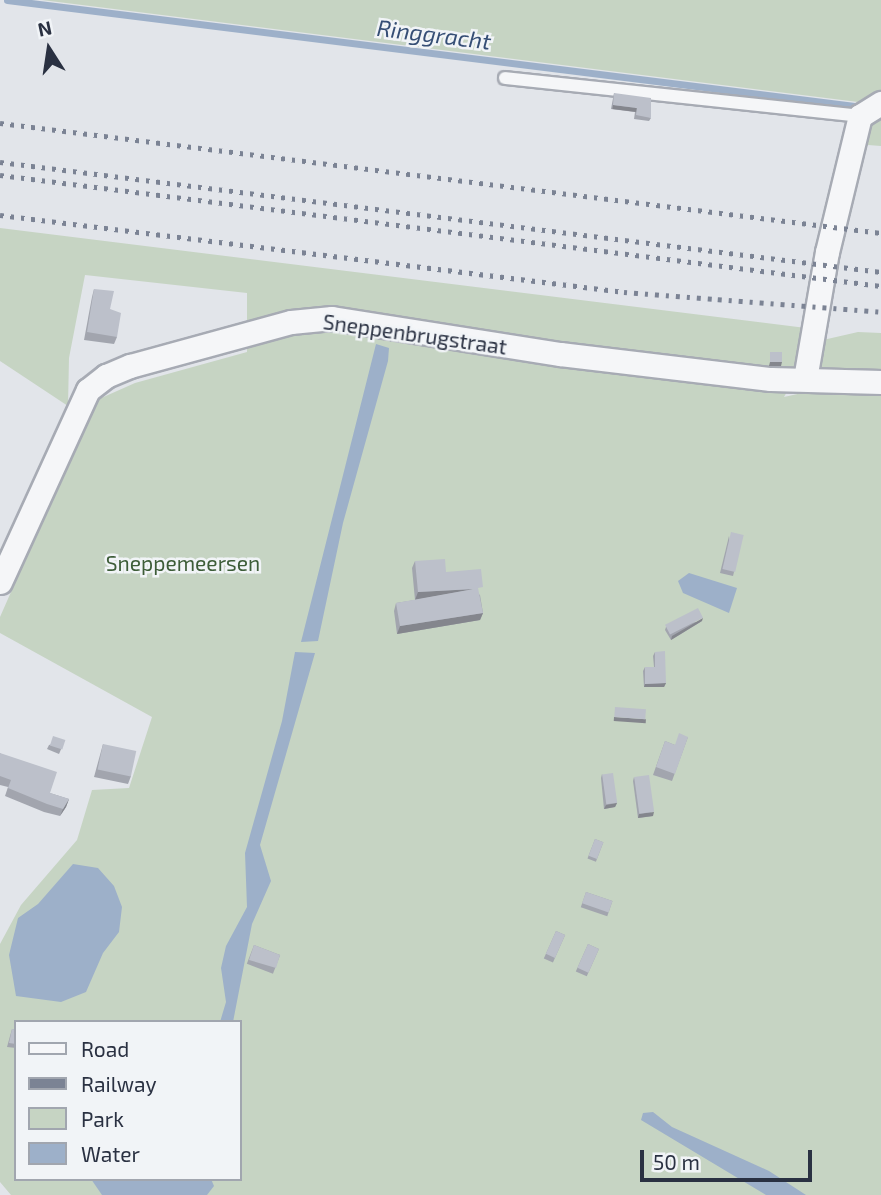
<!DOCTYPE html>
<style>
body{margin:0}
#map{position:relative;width:881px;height:1195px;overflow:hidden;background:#e2e5ea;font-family:"Exo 2",sans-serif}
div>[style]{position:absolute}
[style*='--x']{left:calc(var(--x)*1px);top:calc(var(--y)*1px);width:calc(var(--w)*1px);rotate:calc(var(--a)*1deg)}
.green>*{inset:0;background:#c6d4c3}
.water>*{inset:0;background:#9db0c9}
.stream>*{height:7px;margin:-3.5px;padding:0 3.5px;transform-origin:3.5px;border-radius:3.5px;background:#9db0c9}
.roads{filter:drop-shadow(2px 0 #a7abb4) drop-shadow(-2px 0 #a7abb4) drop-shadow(0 2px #a7abb4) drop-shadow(0 -2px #a7abb4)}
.lane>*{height:12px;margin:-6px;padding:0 6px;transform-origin:6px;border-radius:6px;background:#f5f6f8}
.street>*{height:23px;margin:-11.5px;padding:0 11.5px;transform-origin:11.5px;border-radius:11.5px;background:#f5f6f8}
.rail>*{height:5px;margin-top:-2.5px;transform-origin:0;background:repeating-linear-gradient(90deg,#7b8394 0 3.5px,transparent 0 10.5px)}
.wall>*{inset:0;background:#a2a5ae;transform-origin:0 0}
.shaded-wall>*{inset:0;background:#84868d;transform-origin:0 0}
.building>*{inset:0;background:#bcc0ca;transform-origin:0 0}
span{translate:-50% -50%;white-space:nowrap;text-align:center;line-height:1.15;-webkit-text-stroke:5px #f1f4f7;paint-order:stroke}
.street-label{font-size:21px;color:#2a3142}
.park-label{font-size:21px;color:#3d5d38}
.water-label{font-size:23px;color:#354e75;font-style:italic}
.legend{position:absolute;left:14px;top:1020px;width:228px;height:161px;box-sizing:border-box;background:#f1f4f7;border:2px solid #a1a6af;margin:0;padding:9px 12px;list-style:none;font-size:21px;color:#2a3142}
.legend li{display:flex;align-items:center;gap:14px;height:35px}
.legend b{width:35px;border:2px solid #a1a6af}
.north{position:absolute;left:14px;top:14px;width:70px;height:70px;-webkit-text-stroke:5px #f1f4f7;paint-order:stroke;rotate:348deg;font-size:19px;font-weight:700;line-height:28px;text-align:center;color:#2a3142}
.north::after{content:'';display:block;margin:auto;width:24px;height:32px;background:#2a3142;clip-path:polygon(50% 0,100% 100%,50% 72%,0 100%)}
.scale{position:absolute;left:640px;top:1150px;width:172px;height:32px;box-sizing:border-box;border:4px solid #2a3142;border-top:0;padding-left:9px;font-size:21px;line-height:24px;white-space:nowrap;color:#2a3142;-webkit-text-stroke:5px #f1f4f7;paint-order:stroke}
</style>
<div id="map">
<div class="green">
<i style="clip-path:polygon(42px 0,881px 0,881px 146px,868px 145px,858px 102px)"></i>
<i style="clip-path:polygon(evenodd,0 228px,806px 328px,798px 372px,784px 397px,802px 393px,816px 375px,823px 340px,858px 332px,881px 333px,881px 1195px,11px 1195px,0 1182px,0 944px,21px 905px,77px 840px,92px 790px,129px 788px,152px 717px,0 633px,0 617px,93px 406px,99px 399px,135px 383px,247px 352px,247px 293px,85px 275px,69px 358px,68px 406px,0 361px,0 228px,16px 1022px,240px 1022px,240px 1179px,16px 1179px,16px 1022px)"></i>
</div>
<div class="water">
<i style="clip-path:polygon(376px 344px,389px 348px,388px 361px,343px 523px,318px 641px,301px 642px)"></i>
<i style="clip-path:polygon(689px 573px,737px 588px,729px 613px,683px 593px,678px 581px)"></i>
<i style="clip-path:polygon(295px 652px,315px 653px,260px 845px,271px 881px,252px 924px,233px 1022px,220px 1022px,226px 1002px,221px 968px,226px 946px,247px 907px,245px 853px,282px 721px)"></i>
<i style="clip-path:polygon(73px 864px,98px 868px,114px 886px,122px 907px,119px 932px,103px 953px,86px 992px,61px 1002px,16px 996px,9px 955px,18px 918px,38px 904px)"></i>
<i style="clip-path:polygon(653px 1112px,672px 1127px,769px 1171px,806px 1195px,766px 1195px,641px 1120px,643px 1113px)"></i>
<i style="clip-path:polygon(91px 1179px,211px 1179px,214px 1186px,207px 1195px,102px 1195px)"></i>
</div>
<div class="stream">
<i style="--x:7;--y:0;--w:856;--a:7.12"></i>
</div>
<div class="roads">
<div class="lane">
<i style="--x:505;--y:78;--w:357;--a:6.1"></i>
</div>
<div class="street">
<i style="--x:805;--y:379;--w:129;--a:-80.2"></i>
<i style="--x:827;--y:252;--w:140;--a:-76.4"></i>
<i style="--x:860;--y:116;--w:25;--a:-32"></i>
<i style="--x:0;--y:582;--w:211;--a:-65.4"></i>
<i style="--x:88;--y:390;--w:23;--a:-38"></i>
<i style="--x:106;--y:376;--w:26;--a:-23"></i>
<i style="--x:130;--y:366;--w:167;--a:-15.3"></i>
<i style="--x:291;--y:322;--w:41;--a:-5.6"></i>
<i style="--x:332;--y:318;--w:231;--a:9"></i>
<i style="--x:560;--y:354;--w:212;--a:6.8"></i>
<i style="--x:771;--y:379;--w:110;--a:1.6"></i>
</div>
</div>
<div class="rail">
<i style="--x:0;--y:123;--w:888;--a:7.12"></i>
<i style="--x:0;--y:162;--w:888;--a:7.12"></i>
<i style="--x:0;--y:175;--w:888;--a:7.18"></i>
<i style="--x:0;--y:215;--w:629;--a:7.03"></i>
<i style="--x:624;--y:292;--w:258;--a:4.4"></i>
</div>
<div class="wall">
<i style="clip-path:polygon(614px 93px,651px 118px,649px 121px,634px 119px,635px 112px,611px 109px)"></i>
<i style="clip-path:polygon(94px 289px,110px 309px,117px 337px,114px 344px,84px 340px,92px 297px)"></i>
<i style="clip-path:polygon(729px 536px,734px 572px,733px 576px,720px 573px)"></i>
<i style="clip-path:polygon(415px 561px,446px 572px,480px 595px,483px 613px,480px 620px,397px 634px,394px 611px,396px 603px,415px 600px,412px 568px)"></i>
<i style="clip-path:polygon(702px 621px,671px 640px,665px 630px,666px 627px)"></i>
<i style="clip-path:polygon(655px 652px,666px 683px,664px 687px,644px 687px,643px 671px,645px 667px,654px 667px,653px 656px)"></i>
<i style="clip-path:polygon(688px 737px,672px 781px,653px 775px,665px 741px,675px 745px)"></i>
<i style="clip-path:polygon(65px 740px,59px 754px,47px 749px,49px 745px)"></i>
<i style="clip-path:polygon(103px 744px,131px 776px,128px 784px,94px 777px)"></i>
<i style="clip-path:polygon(0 753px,50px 793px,69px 799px,66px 807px,60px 816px,44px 812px,5px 796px,8px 787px,0 785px)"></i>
<i style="clip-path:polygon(602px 774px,617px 803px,615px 807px,604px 809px,601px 778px)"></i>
<i style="clip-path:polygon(634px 777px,653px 816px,638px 818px,633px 781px)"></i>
<i style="left:595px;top:839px;width:9px;height:21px;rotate:21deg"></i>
<i style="left:586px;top:892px;width:28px;height:16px;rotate:19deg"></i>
<i style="left:556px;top:931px;width:10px;height:30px;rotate:24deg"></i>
<i style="left:588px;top:944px;width:12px;height:30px;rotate:24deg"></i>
<i style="left:254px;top:945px;width:28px;height:20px;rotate:21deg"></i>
<i style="clip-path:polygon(12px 1029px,16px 1030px,16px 1048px,7px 1047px)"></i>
</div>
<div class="shaded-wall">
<i style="left:613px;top:105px;width:24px;height:4px;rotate:7deg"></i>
<i style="clip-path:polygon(770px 362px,782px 362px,781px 366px,769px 366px)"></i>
<i style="clip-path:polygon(474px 589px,415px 600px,418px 592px)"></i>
<i style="clip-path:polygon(483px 613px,480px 620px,397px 634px,400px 626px)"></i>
<i style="clip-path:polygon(703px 618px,702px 621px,671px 640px,672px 636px)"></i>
<i style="clip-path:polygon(666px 683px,664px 687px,644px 687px,645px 684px)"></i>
<i style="left:614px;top:717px;width:32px;height:4px;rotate:4deg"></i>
<i style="clip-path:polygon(69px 799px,66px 807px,60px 816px,63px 809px)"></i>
<i style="clip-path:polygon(617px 803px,615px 807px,604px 809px,606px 805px)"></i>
<i style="clip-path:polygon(654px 812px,653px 816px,638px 818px,639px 814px)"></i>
</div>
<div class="building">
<i style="clip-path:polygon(614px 93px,651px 98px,651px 118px,636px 115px,637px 108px,613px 105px)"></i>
<i style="clip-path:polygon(94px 289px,114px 291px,110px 309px,121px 313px,117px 337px,87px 332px)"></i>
<i style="left:782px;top:352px;width:10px;height:12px;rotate:90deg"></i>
<i style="left:731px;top:532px;width:13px;height:38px;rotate:13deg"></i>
<i style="clip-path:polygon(445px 559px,446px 572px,481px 569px,483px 587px,478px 588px,483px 613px,400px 626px,396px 603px,474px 589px,418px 592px,415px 561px)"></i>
<i style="left:698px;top:608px;width:11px;height:37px;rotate:63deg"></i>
<i style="clip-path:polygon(665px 651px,666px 683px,645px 684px,645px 667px,655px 667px,655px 652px)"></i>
<i style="left:615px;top:707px;width:31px;height:10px;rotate:4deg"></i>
<i style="clip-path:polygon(679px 733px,688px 737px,675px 774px,656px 767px,665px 741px,675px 745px)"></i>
<i style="left:53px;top:736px;width:13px;height:10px;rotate:18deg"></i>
<i style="left:103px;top:744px;width:34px;height:26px;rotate:12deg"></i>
<i style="clip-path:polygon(0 753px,57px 772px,50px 793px,69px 799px,63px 809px,47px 804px,8px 788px,11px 780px,0 776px)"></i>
<i style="left:613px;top:773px;width:30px;height:11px;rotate:82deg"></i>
<i style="left:649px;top:775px;width:37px;height:15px;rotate:82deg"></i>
<i style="left:595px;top:839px;width:9px;height:18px;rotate:21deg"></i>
<i style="left:586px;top:892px;width:28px;height:12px;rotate:19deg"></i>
<i style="left:556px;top:931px;width:10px;height:25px;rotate:24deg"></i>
<i style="left:588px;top:944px;width:12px;height:26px;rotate:24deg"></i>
<i style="clip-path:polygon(254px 945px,280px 955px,276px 968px,249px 960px)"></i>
<i style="clip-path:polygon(12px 1029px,16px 1030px,16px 1044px,9px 1043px)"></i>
</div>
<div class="street-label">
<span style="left:415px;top:334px;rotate:8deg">Sneppenbrugstraat</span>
</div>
<div class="park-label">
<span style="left:183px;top:563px">Sneppemeersen</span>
</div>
<div class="water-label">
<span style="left:434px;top:34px;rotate:7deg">Ringgracht</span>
</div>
<ul class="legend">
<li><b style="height:9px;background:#f5f6f8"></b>Road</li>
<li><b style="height:9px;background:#7b8394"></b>Railway</li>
<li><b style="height:19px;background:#c6d4c3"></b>Park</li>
<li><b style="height:19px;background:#9db0c9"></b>Water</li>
</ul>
<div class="north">N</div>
<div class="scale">50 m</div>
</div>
